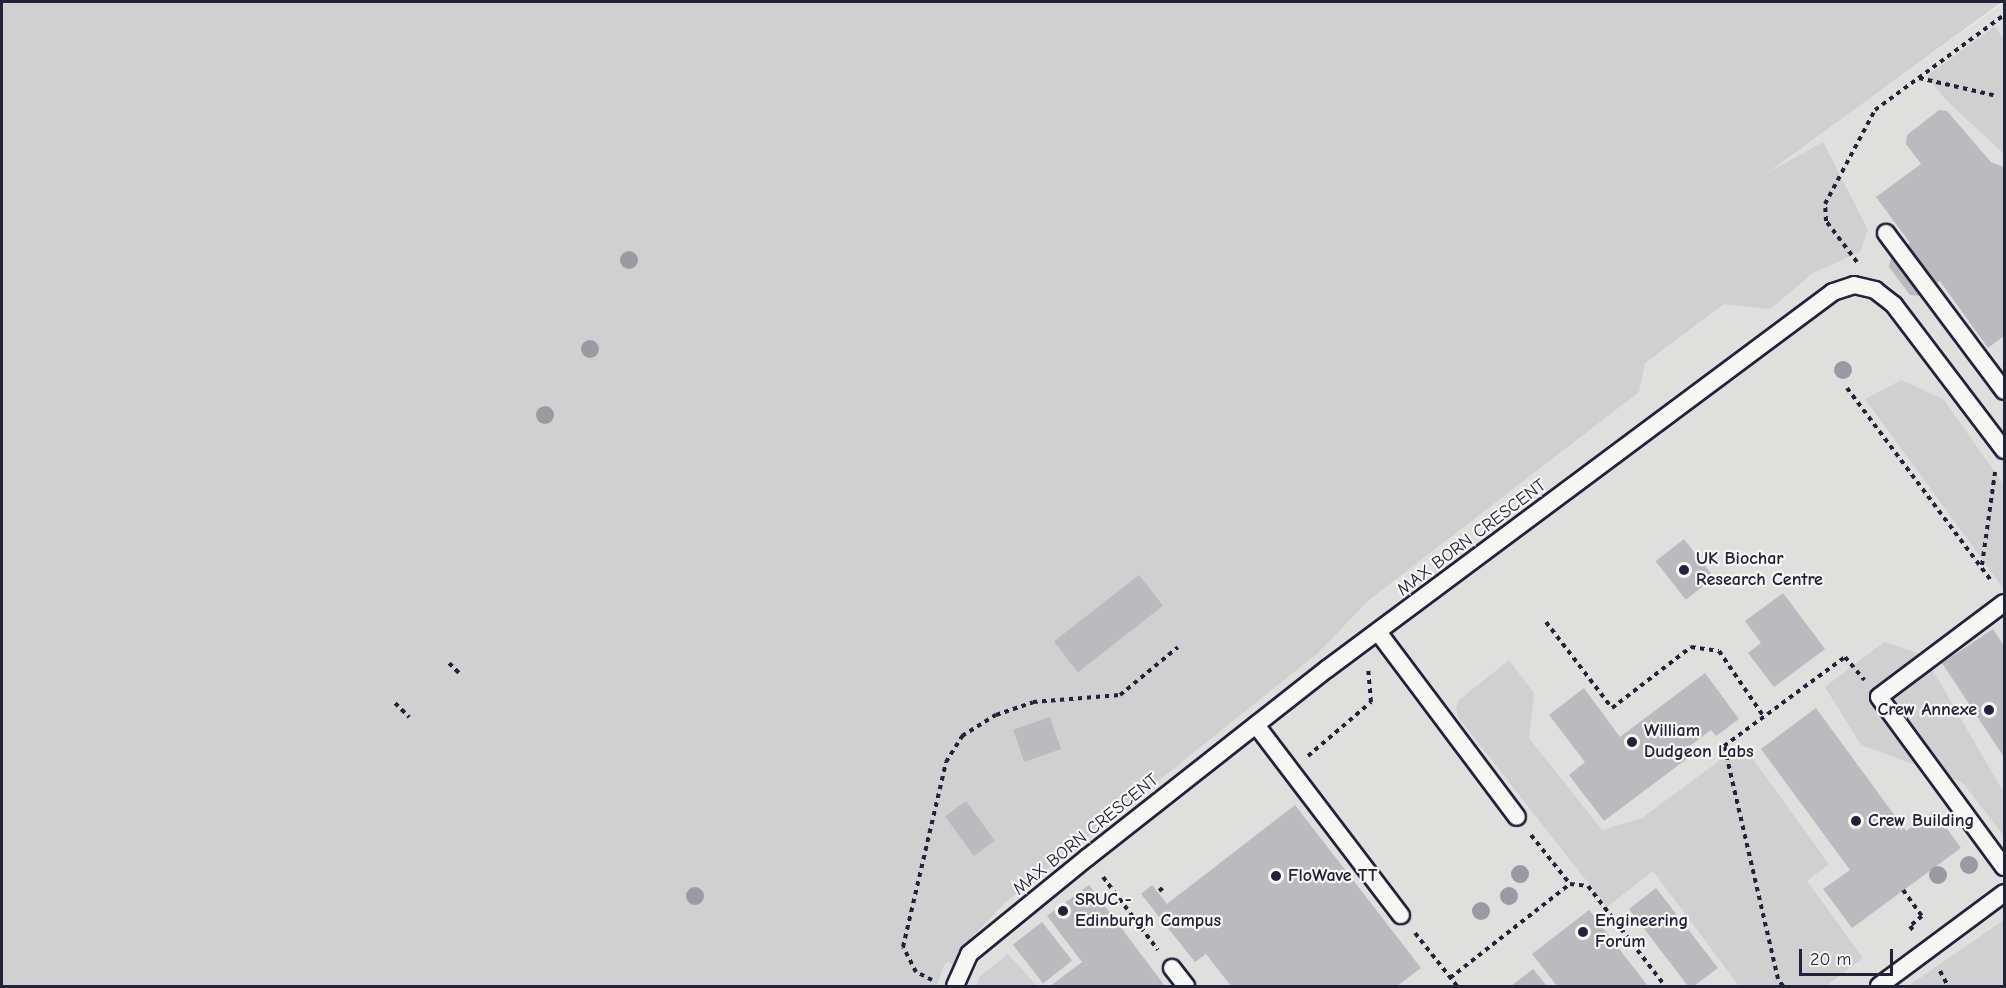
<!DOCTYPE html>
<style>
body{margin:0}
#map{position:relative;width:2006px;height:988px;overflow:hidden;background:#eeeeeb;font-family:"Comic Neue",sans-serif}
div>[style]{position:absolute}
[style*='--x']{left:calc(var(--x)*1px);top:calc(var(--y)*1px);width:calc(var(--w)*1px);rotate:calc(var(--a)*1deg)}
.built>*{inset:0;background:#dfdfde}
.green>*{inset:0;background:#d0d0d1}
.building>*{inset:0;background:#bbbbbf;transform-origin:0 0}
.path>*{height:4px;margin-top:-2px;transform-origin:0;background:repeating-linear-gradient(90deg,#22223b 0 4.5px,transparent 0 9px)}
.roads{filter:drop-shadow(2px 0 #22223b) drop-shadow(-2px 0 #22223b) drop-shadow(0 2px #22223b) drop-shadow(0 -2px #22223b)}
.service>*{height:16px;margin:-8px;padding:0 8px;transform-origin:8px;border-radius:8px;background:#f6f6f2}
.trees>*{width:18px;height:18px;margin:-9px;border-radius:50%;background:#9a9aa3}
.dots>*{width:16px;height:16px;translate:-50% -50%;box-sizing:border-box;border:3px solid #f6f6f2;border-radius:50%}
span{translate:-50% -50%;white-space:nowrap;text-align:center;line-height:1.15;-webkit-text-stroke:4.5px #f6f6f2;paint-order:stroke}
.street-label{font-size:18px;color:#22223b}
.poi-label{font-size:18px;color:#22223b;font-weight:700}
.left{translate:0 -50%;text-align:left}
.right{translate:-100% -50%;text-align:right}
.frame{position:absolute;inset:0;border:3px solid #22223b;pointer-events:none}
.scale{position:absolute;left:1799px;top:949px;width:94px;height:27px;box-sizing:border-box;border:3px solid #22223b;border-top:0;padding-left:8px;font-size:18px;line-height:21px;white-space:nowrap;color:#22223b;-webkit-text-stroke:4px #f6f6f2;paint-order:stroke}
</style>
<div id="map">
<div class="built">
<i style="clip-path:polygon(2004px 2px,2004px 986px,937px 986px,944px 966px,1071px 835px,1359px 580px,1773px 167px)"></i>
</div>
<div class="green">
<i style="clip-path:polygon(2px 2px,2002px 2px,1767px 173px,1823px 142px,1868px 230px,1860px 252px,1813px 273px,1770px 309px,1724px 304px,1645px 363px,1639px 392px,1369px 600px,1318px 653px,1005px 903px,970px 939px,954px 964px,948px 962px,944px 966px,937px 986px,2px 986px)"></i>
<i style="clip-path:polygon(1995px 26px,2004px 40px,2003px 153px,1945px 99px,1927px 76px)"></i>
<i style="clip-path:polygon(1901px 380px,1943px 399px,2004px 485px,2004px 589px,1865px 399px)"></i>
<i style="clip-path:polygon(1884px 642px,1924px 655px,2004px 793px,2004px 836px,1962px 782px,1861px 745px,1825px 687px)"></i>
<i style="clip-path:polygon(1509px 660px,1534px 693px,1529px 738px,1602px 830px,1642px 818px,1742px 744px,1829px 864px,1807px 881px,1863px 958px,1826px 986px,1739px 986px,1653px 871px,1607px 907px,1458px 717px,1456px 708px,1459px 700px)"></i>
<i style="clip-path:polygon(2004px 920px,2004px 986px,1908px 986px)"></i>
<i style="clip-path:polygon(1008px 954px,1037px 986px,977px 986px,979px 977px)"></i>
</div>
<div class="building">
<i style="clip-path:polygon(1939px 110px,1947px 111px,1991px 162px,2004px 167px,2004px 336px,1988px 348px,1940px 281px,1920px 296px,1910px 295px,1889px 267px,1891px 257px,1910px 243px,1876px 197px,1921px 164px,1906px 144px,1907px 135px)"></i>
<i style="left:1684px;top:539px;width:49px;height:36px;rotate:52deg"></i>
<i style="left:1139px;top:575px;width:39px;height:108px;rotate:52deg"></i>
<i style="clip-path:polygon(1783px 593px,1825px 649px,1774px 687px,1748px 653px,1761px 643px,1745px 621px)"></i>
<i style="clip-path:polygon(1993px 629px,2004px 646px,2004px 757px,1942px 663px)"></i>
<i style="clip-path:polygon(1705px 673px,1739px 719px,1716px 736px,1711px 730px,1687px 748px,1692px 755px,1604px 821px,1569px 775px,1585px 762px,1549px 715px,1584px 688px,1620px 737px)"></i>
<i style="clip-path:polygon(1816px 708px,1906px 831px,1934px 811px,1961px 848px,1852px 928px,1823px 889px,1850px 870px,1761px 749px)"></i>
<i style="left:1050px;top:717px;width:34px;height:39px;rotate:71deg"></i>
<i style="left:966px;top:801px;width:49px;height:26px;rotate:54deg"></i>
<i style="clip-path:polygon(1295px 805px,1421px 968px,1397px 986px,1231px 986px,1206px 954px,1195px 962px,1141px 894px,1152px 885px,1167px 904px)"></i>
<i style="clip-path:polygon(1089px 885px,1165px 986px,1050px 986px,1082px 962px,1047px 916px)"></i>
<i style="clip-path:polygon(1656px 888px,1718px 968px,1694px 986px,1688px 986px,1629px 909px)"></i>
<i style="clip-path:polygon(1589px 910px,1648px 986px,1557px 986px,1532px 954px)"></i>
<i style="left:1042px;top:922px;width:49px;height:37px;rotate:52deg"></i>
<i style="clip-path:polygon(1533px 969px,1547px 986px,1511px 986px)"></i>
</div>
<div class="path">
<i style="--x:1919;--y:78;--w:80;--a:13"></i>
<i style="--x:1857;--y:262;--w:51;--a:-127.1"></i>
<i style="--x:1826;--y:221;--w:17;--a:-93"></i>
<i style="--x:1825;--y:204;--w:106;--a:-62"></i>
<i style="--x:1875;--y:110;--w:160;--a:-36.4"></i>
<i style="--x:1847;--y:388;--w:242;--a:53.2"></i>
<i style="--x:1982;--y:565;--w:94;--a:-82"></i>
<i style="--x:1546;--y:622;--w:108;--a:52.5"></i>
<i style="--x:1612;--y:708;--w:100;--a:-37.7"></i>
<i style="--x:1691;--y:647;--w:28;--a:8"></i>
<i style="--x:1719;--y:651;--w:80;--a:55.7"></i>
<i style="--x:449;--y:663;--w:17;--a:45"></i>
<i style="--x:395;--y:703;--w:20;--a:45"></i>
<i style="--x:1308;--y:756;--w:83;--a:-40.6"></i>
<i style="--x:1371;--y:702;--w:33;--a:-95"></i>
<i style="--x:1531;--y:835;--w:63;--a:51.5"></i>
<i style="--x:1103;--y:877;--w:91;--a:53"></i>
<i style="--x:1903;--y:890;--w:32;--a:54"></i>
<i style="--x:1922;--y:916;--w:16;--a:140"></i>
<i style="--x:1910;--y:926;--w:5;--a:53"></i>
<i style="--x:1159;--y:891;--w:8;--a:-40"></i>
<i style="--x:1415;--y:933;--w:68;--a:51.6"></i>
<i style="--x:1940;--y:971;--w:17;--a:62"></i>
<i style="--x:1450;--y:978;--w:152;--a:-38.1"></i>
<i style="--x:1570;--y:884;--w:18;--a:6"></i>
<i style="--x:1588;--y:886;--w:126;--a:52.4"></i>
<i style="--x:932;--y:980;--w:18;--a:-153"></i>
<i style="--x:916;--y:972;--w:28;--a:-117"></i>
<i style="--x:903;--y:947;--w:190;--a:-76.9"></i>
<i style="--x:946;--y:762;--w:31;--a:-58"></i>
<i style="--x:962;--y:736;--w:40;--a:-32"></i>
<i style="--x:996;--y:715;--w:39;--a:-19"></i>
<i style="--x:1033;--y:702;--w:87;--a:-4.6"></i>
<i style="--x:1120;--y:695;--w:75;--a:-39.6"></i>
<i style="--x:1783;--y:986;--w:9;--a:-126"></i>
<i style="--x:1778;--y:979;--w:239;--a:-103"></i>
<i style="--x:1724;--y:746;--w:150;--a:-36.3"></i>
<i style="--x:1845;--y:657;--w:30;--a:50"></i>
</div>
<div class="roads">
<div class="service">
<i style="--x:1886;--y:233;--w:197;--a:53.2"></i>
<i style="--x:2004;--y:603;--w:156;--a:143.1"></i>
<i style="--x:1879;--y:697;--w:211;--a:53.7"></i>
<i style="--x:1378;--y:632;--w:231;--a:53.1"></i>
<i style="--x:1256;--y:725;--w:239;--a:52.7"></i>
<i style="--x:1172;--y:968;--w:23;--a:52"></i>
<i style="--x:955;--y:986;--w:35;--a:-66"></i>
<i style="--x:969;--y:954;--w:154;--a:-39.2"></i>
<i style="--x:1088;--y:857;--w:304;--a:-38.2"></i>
<i style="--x:1327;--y:669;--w:631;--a:-36.69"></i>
<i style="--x:1833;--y:292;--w:22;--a:-18"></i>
<i style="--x:1854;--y:285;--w:22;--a:13"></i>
<i style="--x:1875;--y:290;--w:24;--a:38"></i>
<i style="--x:1894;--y:305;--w:182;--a:52.8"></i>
<i style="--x:1879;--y:986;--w:156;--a:-36.6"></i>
</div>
</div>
<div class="trees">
<i style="left:629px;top:260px"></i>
<i style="left:590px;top:349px"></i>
<i style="left:1843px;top:370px"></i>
<i style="left:545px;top:415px"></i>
<i style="left:1969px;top:865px"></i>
<i style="left:1520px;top:874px"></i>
<i style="left:1938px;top:875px"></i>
<i style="left:695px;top:896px"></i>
<i style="left:1509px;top:896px"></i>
<i style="left:1481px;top:911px"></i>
</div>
<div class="dots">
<i style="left:1684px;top:570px;background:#22223b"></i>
<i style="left:1989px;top:710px;background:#22223b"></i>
<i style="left:1632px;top:742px;background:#22223b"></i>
<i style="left:1856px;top:821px;background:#22223b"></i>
<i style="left:1276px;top:876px;background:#22223b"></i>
<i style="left:1063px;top:911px;background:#22223b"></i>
<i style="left:1583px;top:932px;background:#22223b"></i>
</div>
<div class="street-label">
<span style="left:1472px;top:538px;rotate:-37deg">MAX BORN CRESCENT</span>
<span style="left:1086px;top:835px;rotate:-39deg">MAX BORN CRESCENT</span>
</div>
<div class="poi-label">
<span class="left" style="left:1696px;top:570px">UK Biochar<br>Research Centre</span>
<span class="right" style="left:1977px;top:710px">Crew Annexe</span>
<span class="left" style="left:1644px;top:742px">William<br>Dudgeon Labs</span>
<span class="left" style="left:1868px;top:821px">Crew Building</span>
<span class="left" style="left:1288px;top:876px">FloWave TT</span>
<span class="left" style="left:1075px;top:911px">SRUC -<br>Edinburgh Campus</span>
<span class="left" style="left:1595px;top:932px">Engineering<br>Forum</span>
</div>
<div class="frame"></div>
<div class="scale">20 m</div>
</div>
